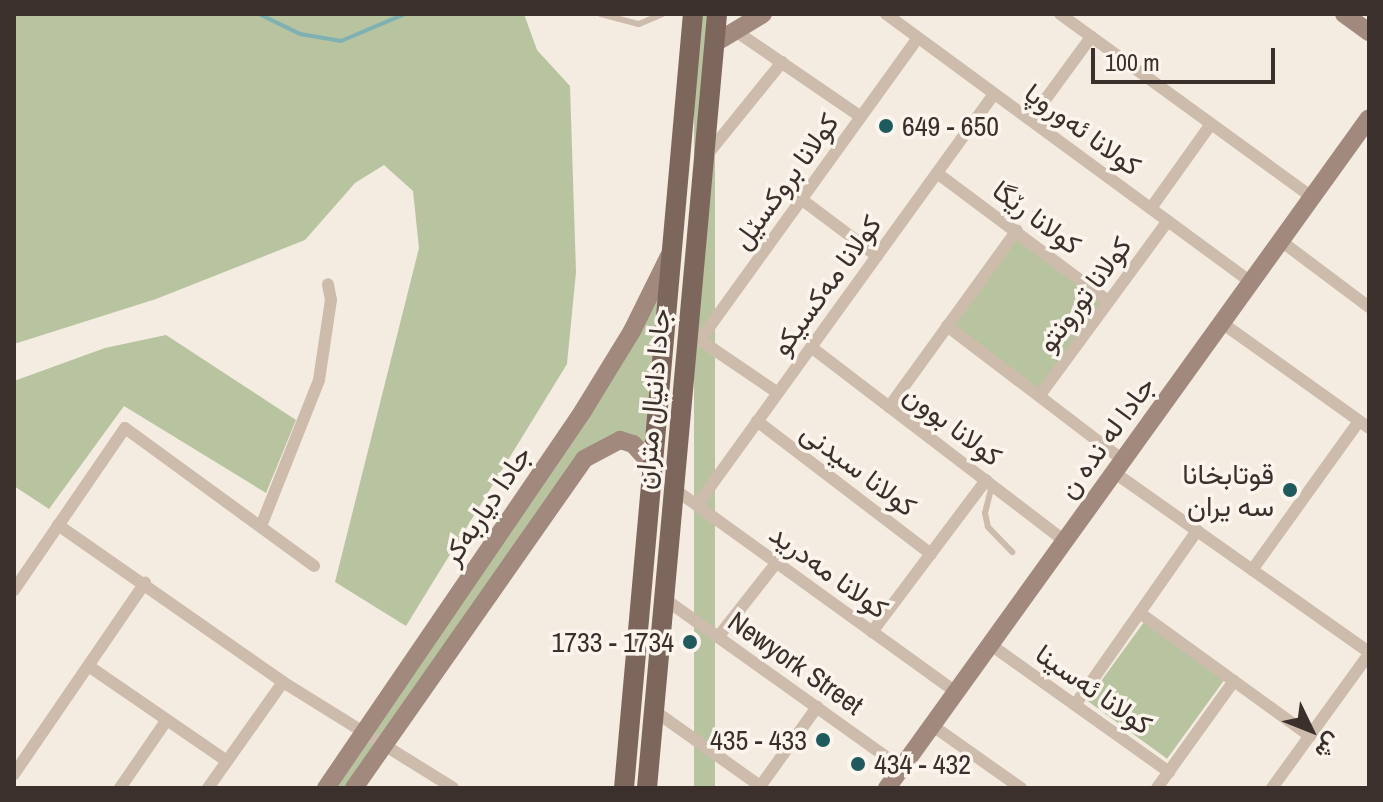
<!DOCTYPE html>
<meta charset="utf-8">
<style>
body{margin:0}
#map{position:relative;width:1383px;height:802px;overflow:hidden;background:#f4ebe1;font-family:"Archivo Narrow",Vazirmatn,sans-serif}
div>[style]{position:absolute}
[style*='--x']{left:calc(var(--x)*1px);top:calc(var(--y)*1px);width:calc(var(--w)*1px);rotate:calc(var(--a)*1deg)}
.green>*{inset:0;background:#b8c4a0;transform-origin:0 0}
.stream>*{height:4px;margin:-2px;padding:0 2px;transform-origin:2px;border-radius:2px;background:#7fb0b2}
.lane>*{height:6px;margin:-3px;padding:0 3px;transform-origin:3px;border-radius:3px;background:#cdbbac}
.street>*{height:12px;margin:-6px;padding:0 6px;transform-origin:6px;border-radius:6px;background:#cdbbac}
.secondary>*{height:18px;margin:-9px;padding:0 9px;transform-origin:9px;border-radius:9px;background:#a18a7d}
.primary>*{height:20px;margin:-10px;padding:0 10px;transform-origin:10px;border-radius:10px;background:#7d675c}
.dots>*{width:22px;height:22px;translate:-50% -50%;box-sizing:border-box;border:4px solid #fbf5ee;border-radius:50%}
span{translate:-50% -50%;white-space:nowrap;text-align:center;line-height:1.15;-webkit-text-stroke:7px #fbf5ee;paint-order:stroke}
.poi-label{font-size:28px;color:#3b302b}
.left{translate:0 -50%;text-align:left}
.right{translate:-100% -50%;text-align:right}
.street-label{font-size:28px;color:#3b302b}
.frame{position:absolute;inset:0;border:16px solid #3b302b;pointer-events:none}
.north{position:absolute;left:1271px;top:690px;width:80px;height:80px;-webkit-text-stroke:6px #fbf5ee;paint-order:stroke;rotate:133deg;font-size:22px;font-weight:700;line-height:32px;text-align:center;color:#3b302b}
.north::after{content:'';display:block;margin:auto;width:28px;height:36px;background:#3b302b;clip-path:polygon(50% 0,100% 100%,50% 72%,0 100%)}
.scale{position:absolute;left:1091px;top:48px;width:184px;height:36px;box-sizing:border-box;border:4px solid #3b302b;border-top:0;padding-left:10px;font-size:24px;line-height:28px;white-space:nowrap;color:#3b302b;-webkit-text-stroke:6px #fbf5ee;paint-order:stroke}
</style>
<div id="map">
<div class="green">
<i style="clip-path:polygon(14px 14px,524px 14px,537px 50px,570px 86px,576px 272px,567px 364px,406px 626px,335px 582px,419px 248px,413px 191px,384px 165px,355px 183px,305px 240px,156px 299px,14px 344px)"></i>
<i style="left:694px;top:14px;width:21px;height:777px"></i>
<i style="left:1017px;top:230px;width:115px;height:119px;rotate:38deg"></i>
<i style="clip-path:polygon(660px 277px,653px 466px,633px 444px,595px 449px,354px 788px,326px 788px)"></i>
<i style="clip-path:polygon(166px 335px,296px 420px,266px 493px,124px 406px,49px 509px,14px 486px,14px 381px,105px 348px)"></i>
<i style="left:1144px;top:622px;width:99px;height:97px;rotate:36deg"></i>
</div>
<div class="stream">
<i style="--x:259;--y:14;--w:46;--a:26"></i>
<i style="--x:300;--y:34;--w:42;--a:9.7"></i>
<i style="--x:341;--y:41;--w:69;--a:-22.9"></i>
</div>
<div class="lane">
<i style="--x:601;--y:14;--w:39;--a:15"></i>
<i style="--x:639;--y:24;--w:25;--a:-23"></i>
<i style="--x:992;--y:485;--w:29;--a:104"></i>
<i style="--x:985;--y:513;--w:14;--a:78"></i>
<i style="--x:988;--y:527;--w:35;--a:46"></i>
</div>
<div class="street">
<i style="--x:886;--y:14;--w:453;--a:36.3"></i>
<i style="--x:1060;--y:14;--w:311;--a:36"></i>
<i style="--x:737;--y:32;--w:150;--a:34.4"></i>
<i style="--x:1031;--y:119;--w:102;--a:-53.8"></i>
<i style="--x:706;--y:156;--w:121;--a:-51"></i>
<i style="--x:937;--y:173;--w:214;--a:36.8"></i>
<i style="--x:801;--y:199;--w:95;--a:36.9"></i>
<i style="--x:1151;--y:208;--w:103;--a:-54.5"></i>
<i style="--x:1281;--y:241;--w:110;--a:36.9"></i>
<i style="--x:1222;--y:323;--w:181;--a:35.5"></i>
<i style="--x:947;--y:326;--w:221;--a:37.3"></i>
<i style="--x:685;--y:339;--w:15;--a:4"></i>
<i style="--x:700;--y:340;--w:372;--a:-54.2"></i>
<i style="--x:700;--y:340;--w:94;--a:34.2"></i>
<i style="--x:811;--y:347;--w:320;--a:37.4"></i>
<i style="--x:1040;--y:395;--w:216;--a:-53.7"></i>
<i style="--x:889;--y:407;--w:218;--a:-54.1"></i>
<i style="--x:757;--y:421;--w:219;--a:37.4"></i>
<i style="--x:1115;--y:473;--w:311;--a:35.2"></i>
<i style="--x:673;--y:488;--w:349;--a:35.8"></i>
<i style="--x:697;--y:505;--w:507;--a:-54.15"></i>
<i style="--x:58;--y:525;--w:274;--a:34.9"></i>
<i style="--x:283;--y:682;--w:200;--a:31.9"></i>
<i style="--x:261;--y:526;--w:157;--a:-68.3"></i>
<i style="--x:319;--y:380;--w:81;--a:-81.5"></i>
<i style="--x:331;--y:300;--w:16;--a:-101"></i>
<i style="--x:1252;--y:570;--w:183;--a:-54.3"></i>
<i style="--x:14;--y:590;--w:196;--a:-55.6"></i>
<i style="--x:125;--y:428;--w:234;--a:36.1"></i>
<i style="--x:662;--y:597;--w:295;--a:35.5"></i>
<i style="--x:1140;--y:613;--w:210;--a:35.9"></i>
<i style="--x:872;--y:632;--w:190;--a:-53.1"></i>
<i style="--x:718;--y:637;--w:95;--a:-51.8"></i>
<i style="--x:991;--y:645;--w:219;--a:35.5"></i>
<i style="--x:90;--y:667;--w:166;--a:34.5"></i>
<i style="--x:1075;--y:705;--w:213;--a:-55"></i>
<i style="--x:652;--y:709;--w:133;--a:35.5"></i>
<i style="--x:933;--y:726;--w:108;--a:35.2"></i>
<i style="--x:14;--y:774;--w:232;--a:-55.6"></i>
<i style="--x:120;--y:788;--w:81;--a:-55.5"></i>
<i style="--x:208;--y:788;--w:130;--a:-54.7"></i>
<i style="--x:759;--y:788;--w:100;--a:-54.4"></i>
<i style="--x:1157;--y:788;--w:132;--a:-54.3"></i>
<i style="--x:1272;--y:788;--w:165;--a:-54.1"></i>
</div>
<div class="secondary">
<i style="--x:1344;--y:14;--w:31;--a:36"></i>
<i style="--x:715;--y:43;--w:56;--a:-31.1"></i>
<i style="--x:326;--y:788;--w:456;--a:-55.7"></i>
<i style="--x:583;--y:411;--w:94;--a:-58.5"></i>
<i style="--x:632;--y:331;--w:84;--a:-63.7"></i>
<i style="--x:354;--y:788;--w:401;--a:-55"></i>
<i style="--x:584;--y:459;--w:41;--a:-27.8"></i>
<i style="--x:620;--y:440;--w:14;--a:17"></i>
<i style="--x:633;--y:444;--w:30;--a:48"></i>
<i style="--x:887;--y:788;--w:825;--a:-54.27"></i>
</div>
<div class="primary">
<i style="--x:624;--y:788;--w:777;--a:-84.91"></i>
<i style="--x:647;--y:788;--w:777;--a:-84.83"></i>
</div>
<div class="dots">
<i style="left:886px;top:126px;background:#1f5a5e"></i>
<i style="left:1290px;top:490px;background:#1f5a5e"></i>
<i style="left:690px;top:642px;background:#1f5a5e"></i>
<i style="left:823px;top:740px;background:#1f5a5e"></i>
<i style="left:858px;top:764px;background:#1f5a5e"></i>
</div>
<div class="poi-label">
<span class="left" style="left:902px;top:126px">649 - 650</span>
<span class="right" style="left:1274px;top:490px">قوتابخانا<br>سه يران</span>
<span class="right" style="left:674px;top:642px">1733 - 1734</span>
<span class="right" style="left:807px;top:740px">435 - 433</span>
<span class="left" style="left:874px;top:764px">434 - 432</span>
</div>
<div class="street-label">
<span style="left:1083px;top:129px;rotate:36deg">كولانا ئه‌وروپا</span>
<span style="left:785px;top:181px;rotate:-54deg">كولانا بروکسێل</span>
<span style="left:1037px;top:217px;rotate:37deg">كولانا رێگا</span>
<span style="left:826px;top:285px;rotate:-54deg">كولانا مەکسیکو</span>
<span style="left:1084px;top:294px;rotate:-53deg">كولانا تورونتو</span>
<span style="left:652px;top:399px;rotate:-85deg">جادا دانيال متران</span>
<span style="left:953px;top:425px;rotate:37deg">كولانا بوون</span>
<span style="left:1106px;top:437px;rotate:-54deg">جادا له نده ن</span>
<span style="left:859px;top:469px;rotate:37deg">كولانا سيدنى</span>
<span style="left:486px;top:505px;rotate:-56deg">جادا دیاربه‌كر</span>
<span style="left:829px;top:571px;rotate:36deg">كولانا مه‌درید</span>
<span style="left:796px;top:663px;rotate:35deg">Newyork Street</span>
<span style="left:1094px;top:689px;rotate:35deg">كولانا ئەسینا</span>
</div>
<div class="frame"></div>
<div class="north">ش</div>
<div class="scale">100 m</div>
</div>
